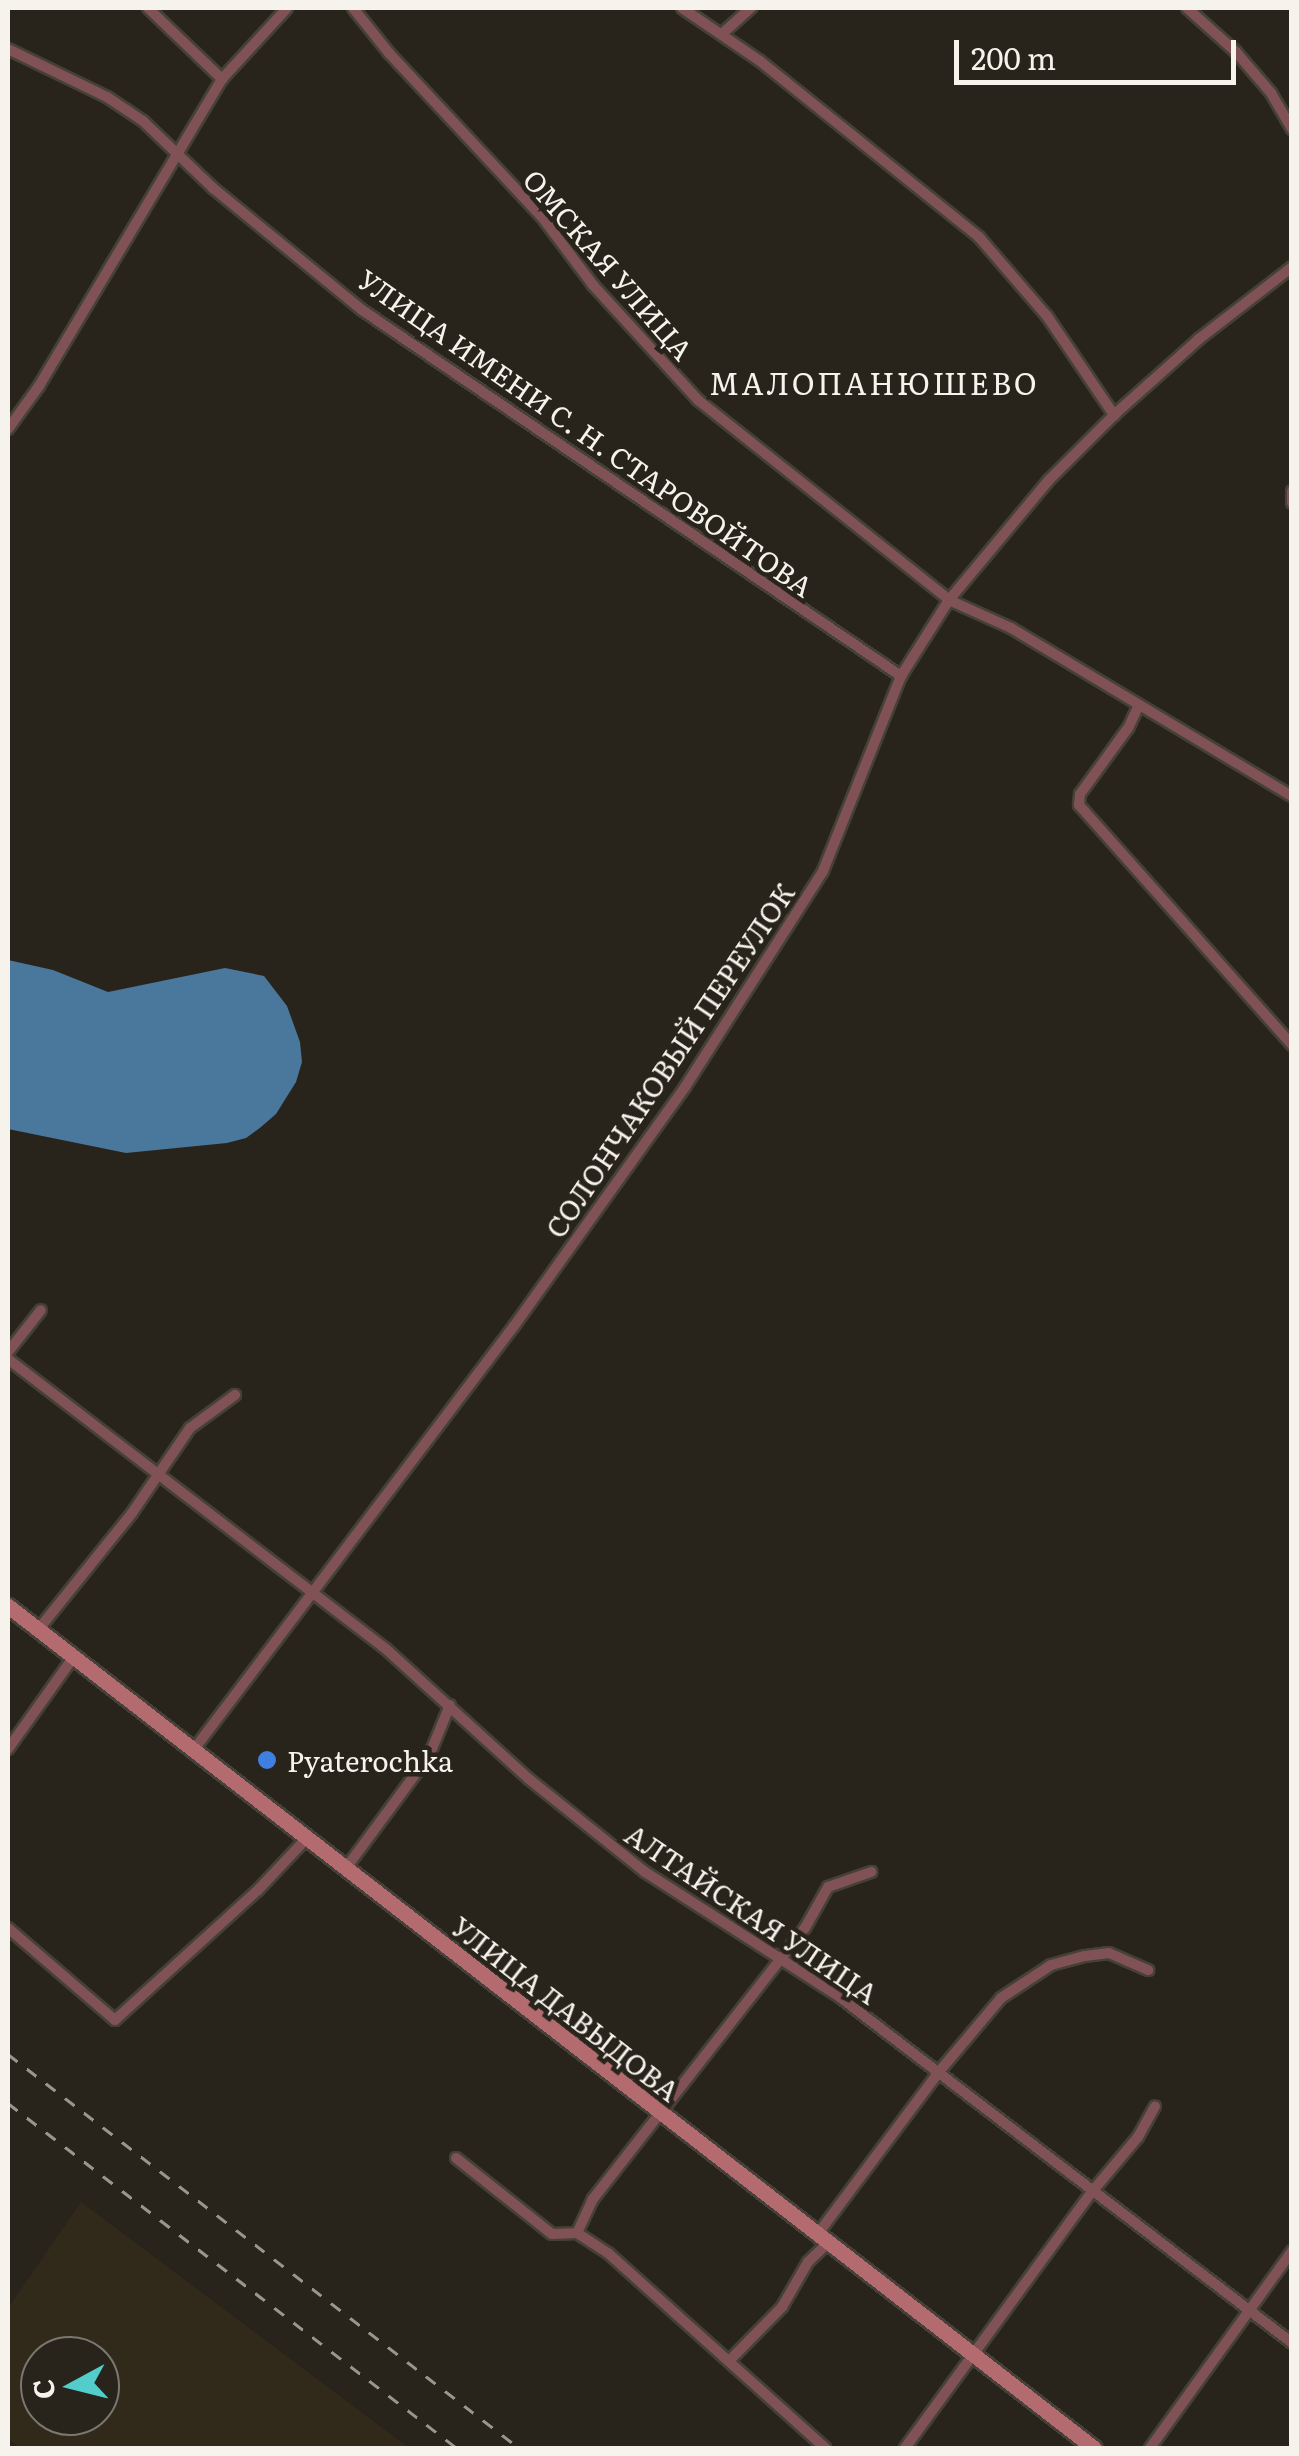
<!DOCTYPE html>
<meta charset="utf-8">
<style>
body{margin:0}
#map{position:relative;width:1299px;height:2456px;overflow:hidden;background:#28241b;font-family:Literata,serif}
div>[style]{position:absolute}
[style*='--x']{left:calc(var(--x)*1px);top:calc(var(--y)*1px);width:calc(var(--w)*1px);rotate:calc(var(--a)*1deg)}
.built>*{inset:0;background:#31291a}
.water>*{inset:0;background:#4a779c}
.roads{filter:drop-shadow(2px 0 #454138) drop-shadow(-2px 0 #454138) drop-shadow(0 2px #454138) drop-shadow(0 -2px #454138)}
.street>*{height:10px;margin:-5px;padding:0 5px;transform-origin:5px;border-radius:5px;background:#805255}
.secondary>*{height:15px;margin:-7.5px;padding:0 7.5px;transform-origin:7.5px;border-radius:7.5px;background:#b36b70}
.rail>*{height:2.5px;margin-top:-1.25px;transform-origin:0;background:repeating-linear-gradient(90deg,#99968e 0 12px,transparent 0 24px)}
.dots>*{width:28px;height:28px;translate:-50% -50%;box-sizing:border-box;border:5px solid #28241b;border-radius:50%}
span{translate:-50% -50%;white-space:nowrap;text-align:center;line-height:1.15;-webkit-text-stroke:9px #28241b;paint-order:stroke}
.street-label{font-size:28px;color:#f6f3ec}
.poi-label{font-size:28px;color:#f6f3ec}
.left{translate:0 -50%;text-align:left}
.neighbourhood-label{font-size:30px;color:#f6f3ec;letter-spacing:2.5px}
.frame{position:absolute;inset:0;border:10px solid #f6f3ec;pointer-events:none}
.north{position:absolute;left:20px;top:2336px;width:100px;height:100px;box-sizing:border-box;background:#28241b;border:2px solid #7a776f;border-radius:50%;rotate:263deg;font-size:28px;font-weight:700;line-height:40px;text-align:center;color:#f6f3ec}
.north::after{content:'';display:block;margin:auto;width:35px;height:45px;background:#52cdcb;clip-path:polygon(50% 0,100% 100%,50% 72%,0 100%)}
.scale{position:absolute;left:954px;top:40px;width:282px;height:45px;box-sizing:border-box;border:5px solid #f6f3ec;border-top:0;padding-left:12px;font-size:30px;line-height:35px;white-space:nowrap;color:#f6f3ec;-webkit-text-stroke:8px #28241b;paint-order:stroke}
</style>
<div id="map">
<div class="built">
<i style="clip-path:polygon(evenodd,81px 2202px,409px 2448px,20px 2448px,8px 2439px,8px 2308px,81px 2202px,40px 2356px,100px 2356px,100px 2416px,40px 2416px,40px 2356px)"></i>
</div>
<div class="water">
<i style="clip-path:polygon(8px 960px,53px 970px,108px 992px,225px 968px,264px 976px,287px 1006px,300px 1042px,302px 1062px,296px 1082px,276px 1114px,261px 1127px,246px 1138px,227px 1143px,126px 1153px,8px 1129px)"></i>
</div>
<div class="roads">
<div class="street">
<i style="--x:148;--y:8;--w:103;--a:43.8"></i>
<i style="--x:353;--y:8;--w:58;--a:51.3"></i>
<i style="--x:389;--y:53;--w:224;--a:47"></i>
<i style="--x:542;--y:217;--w:85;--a:53.1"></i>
<i style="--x:593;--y:285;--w:156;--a:47.6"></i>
<i style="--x:698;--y:400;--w:321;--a:38.5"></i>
<i style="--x:949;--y:600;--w:68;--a:24.3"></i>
<i style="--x:1011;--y:628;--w:327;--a:30.9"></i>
<i style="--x:682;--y:8;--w:94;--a:34.2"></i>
<i style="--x:760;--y:61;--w:281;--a:38.8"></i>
<i style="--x:979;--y:237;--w:104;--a:49.3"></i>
<i style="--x:1047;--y:316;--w:120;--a:55.9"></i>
<i style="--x:1187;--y:8;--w:66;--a:41.9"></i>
<i style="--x:1236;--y:52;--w:54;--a:49.5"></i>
<i style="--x:1271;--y:93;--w:42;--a:59.7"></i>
<i style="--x:723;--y:33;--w:38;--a:-42"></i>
<i style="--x:8;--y:49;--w:110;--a:25.9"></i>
<i style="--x:107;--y:97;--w:43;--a:33.7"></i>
<i style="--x:143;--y:121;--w:97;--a:43.7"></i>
<i style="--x:213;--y:188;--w:193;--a:39.3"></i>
<i style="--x:362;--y:310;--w:652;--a:34.18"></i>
<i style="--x:8;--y:429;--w:53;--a:-54.2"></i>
<i style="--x:39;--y:386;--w:357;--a:-59.2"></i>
<i style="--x:222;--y:79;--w:96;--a:-47.5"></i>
<i style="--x:1292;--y:491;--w:12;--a:90"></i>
<i style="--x:1138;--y:707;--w:23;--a:115"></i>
<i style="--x:1128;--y:728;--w:82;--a:126"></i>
<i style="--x:1080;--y:794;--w:11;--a:95"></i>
<i style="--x:1079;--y:805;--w:321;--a:48.4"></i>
<i style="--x:8;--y:1352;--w:53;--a:-51.8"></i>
<i style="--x:8;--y:1359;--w:476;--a:37.5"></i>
<i style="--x:386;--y:1649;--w:193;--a:42.3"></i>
<i style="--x:529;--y:1779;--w:149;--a:38.7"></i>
<i style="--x:645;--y:1872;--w:233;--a:32.7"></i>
<i style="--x:841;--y:1998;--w:568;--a:37.41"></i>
<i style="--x:38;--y:1630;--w:150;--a:-51.2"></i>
<i style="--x:132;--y:1513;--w:103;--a:-55.7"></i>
<i style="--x:190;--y:1428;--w:56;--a:-36.3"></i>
<i style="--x:8;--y:1749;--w:112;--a:-54.5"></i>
<i style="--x:192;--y:1752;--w:534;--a:-52.92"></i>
<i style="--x:514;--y:1326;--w:294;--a:-54.4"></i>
<i style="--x:685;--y:1087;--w:256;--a:-57.4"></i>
<i style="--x:823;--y:871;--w:210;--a:-68.2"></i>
<i style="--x:901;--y:676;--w:90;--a:-57.7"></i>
<i style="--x:949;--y:600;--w:156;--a:-50.2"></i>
<i style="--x:1049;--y:480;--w:92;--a:-45"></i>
<i style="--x:1114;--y:415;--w:114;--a:-41.8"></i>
<i style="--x:1199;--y:339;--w:118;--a:-37.7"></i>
<i style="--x:346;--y:1868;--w:139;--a:-53.5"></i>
<i style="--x:429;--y:1756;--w:55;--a:-67.6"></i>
<i style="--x:8;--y:1928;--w:141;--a:40.7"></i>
<i style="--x:115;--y:2020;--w:193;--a:-42.3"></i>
<i style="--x:258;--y:1890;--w:73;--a:-46.7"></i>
<i style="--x:456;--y:2158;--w:122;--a:38.4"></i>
<i style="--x:552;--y:2234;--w:25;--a:-2"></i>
<i style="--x:577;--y:2233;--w:37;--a:33"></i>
<i style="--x:608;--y:2253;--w:292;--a:41.9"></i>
<i style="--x:577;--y:2233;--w:38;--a:-65"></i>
<i style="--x:593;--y:2199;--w:344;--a:-52"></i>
<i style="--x:805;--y:1928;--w:47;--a:-60.7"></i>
<i style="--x:828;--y:1887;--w:46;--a:-19.2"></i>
<i style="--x:817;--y:2235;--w:202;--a:-53.2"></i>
<i style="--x:938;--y:2073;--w:98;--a:-50"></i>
<i style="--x:1001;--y:1998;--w:60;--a:-33.4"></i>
<i style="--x:1051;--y:1965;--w:35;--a:-15"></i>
<i style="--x:1085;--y:1956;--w:24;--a:-7"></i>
<i style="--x:1109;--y:1953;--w:43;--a:23.6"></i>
<i style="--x:729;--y:2361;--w:76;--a:-45.5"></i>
<i style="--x:782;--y:2307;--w:52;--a:-60"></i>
<i style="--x:808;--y:2262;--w:28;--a:-44"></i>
<i style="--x:905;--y:2448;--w:316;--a:-53.9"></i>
<i style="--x:1091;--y:2193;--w:73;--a:-50"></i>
<i style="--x:1138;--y:2137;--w:35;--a:-61"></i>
<i style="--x:1150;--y:2448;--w:243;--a:-54.2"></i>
</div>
<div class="secondary">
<i style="--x:8;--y:1606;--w:1374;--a:37.79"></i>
</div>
</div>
<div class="rail">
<i style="--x:8;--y:2054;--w:645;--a:37.63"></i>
<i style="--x:8;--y:2103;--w:566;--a:37.54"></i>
</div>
<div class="dots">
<i style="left:267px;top:1760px;background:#3f7fe0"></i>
</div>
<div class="street-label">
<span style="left:609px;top:264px;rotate:49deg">ОМСКАЯ УЛИЦА</span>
<span style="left:586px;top:432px;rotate:35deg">УЛИЦА ИМЕНИ С. Н. СТАРОВОЙТОВА</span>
<span style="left:669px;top:1060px;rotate:-56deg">СОЛОНЧАКОВЫЙ ПЕРЕУЛОК</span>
<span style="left:752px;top:1913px;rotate:34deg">АЛТАЙСКАЯ УЛИЦА</span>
<span style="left:566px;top:2008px;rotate:38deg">УЛИЦА ДАВЫДОВА</span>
</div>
<div class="poi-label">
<span class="left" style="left:287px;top:1760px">Pyaterochka</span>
</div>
<div class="neighbourhood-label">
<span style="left:874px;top:382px">МАЛОПАНЮШЕВО</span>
</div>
<div class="frame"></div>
<div class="north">С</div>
<div class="scale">200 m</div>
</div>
